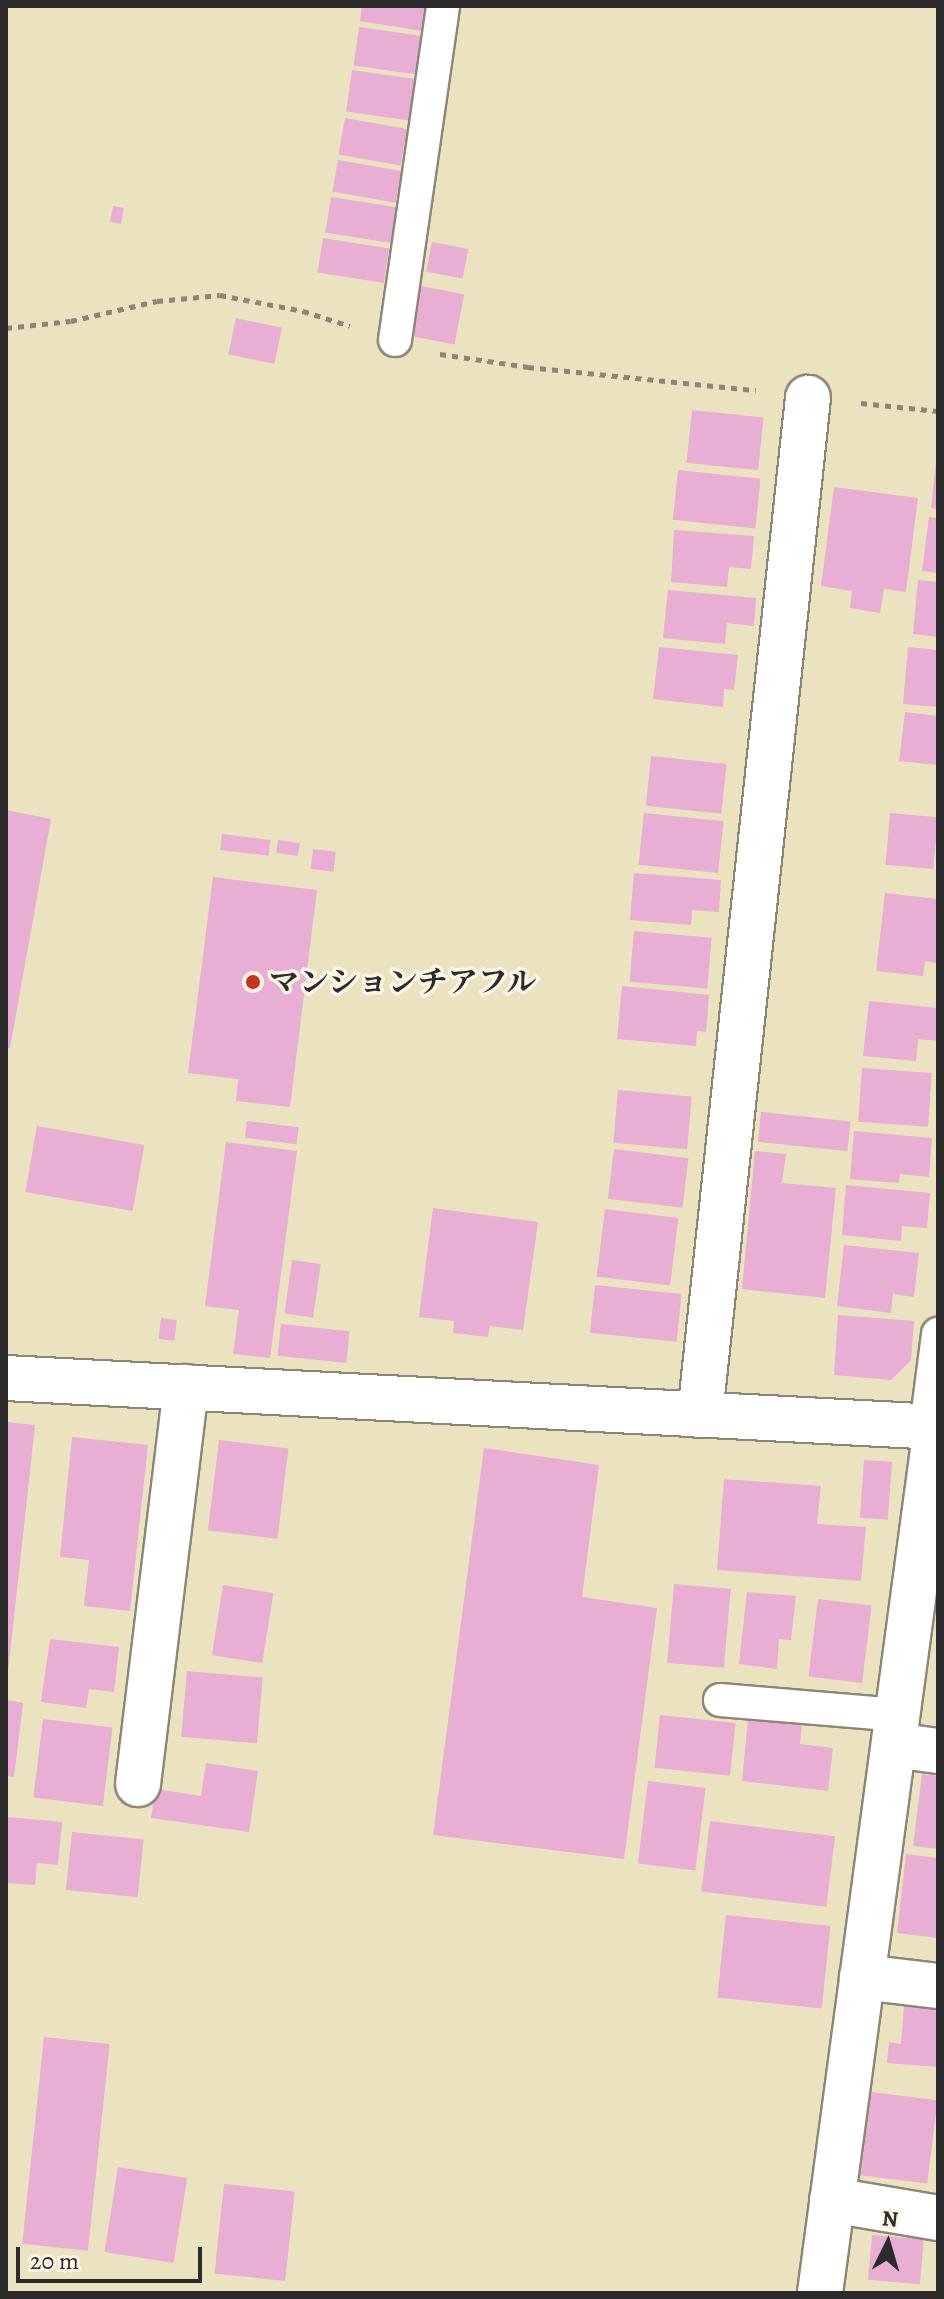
<!DOCTYPE html>
<meta charset="utf-8">
<style>
body{margin:0}
#map{position:relative;width:944px;height:2299px;overflow:hidden;background:#ebe2c0;font-family:Alegreya,"Noto Serif JP",serif}
div>[style]{position:absolute}
[style*='--x']{left:calc(var(--x)*1px);top:calc(var(--y)*1px);width:calc(var(--w)*1px);rotate:calc(var(--a)*1deg)}
.building>*{inset:0;background:#e9aed4;transform-origin:0 0}
.path>*{height:5px;margin-top:-2.5px;transform-origin:0;background:repeating-linear-gradient(90deg,#8b8676 0 6px,transparent 0 12px)}
.roads{filter:drop-shadow(2px 0 #8b8676) drop-shadow(-2px 0 #8b8676) drop-shadow(0 2px #8b8676) drop-shadow(0 -2px #8b8676)}
.service>*{height:32px;margin:-16px;padding:0 16px;transform-origin:16px;border-radius:16px;background:#fff}
.minor>*{height:44px;margin:-22px;padding:0 22px;transform-origin:22px;border-radius:22px;background:#fff}
.dots>*{width:22px;height:22px;translate:-50% -50%;box-sizing:border-box;border:4px solid #fcf5e5;border-radius:50%}
span{translate:-50% -50%;white-space:nowrap;text-align:center;line-height:1.15;-webkit-text-stroke:7px #fcf5e5;paint-order:stroke}
.poi-label{font-size:30px;color:#2b2b2b;font-weight:700}
.left{translate:0 -50%;text-align:left}
.frame{position:absolute;inset:0;border:8px solid #2b2b2b;pointer-events:none}
.north{position:absolute;left:848px;top:2203px;width:80px;height:80px;-webkit-text-stroke:6px #fcf5e5;paint-order:stroke;rotate:5deg;font-size:22px;font-weight:700;line-height:32px;text-align:center;color:#2b2b2b}
.north::after{content:'';display:block;margin:auto;width:28px;height:36px;background:#2b2b2b;clip-path:polygon(50% 0,100% 100%,50% 72%,0 100%)}
.scale{position:absolute;left:16px;top:2247px;width:186px;height:36px;box-sizing:border-box;border:4px solid #2b2b2b;border-top:0;padding-left:10px;font-size:24px;line-height:28px;white-space:nowrap;color:#2b2b2b;-webkit-text-stroke:6px #fcf5e5;paint-order:stroke}
</style>
<div id="map">
<div class="building">
<i style="clip-path:polygon(362px 6px,426px 6px,422px 31px,360px 21px)"></i>
<i style="left:359px;top:27px;width:64px;height:39px;rotate:8deg"></i>
<i style="left:352px;top:70px;width:64px;height:42px;rotate:8deg"></i>
<i style="left:345px;top:118px;width:63px;height:37px;rotate:10deg"></i>
<i style="left:338px;top:160px;width:64px;height:32px;rotate:10deg"></i>
<i style="left:331px;top:197px;width:66px;height:36px;rotate:9deg"></i>
<i style="left:113px;top:206px;width:11px;height:16px;rotate:10deg"></i>
<i style="left:323px;top:238px;width:67px;height:35px;rotate:9deg"></i>
<i style="left:432px;top:242px;width:37px;height:30px;rotate:11deg"></i>
<i style="left:421px;top:286px;width:44px;height:51px;rotate:11deg"></i>
<i style="left:236px;top:318px;width:47px;height:37px;rotate:12deg"></i>
<i style="left:692px;top:410px;width:72px;height:53px;rotate:6deg"></i>
<i style="clip-path:polygon(936px 461px,938px 461px,938px 509px,931px 508px)"></i>
<i style="left:678px;top:470px;width:83px;height:50px;rotate:6deg"></i>
<i style="clip-path:polygon(834px 487px,918px 498px,906px 592px,884px 589px,880px 613px,850px 608px,852px 591px,821px 586px)"></i>
<i style="clip-path:polygon(929px 517px,938px 518px,938px 573px,922px 571px)"></i>
<i style="clip-path:polygon(674px 530px,754px 536px,751px 569px,729px 567px,727px 587px,671px 582px)"></i>
<i style="clip-path:polygon(918px 580px,938px 582px,938px 637px,913px 634px)"></i>
<i style="clip-path:polygon(668px 590px,756px 598px,754px 626px,727px 623px,725px 644px,663px 638px)"></i>
<i style="clip-path:polygon(659px 647px,738px 655px,734px 690px,724px 689px,723px 707px,653px 699px)"></i>
<i style="clip-path:polygon(908px 647px,938px 650px,938px 707px,903px 704px)"></i>
<i style="clip-path:polygon(905px 712px,938px 716px,938px 765px,899px 761px)"></i>
<i style="left:651px;top:756px;width:76px;height:50px;rotate:6deg"></i>
<i style="clip-path:polygon(6px 810px,51px 819px,10px 1048px,6px 1048px)"></i>
<i style="left:644px;top:813px;width:80px;height:52px;rotate:6deg"></i>
<i style="left:890px;top:813px;width:48px;height:52px;rotate:5deg"></i>
<i style="left:222px;top:834px;width:49px;height:16px;rotate:7deg"></i>
<i style="left:278px;top:840px;width:22px;height:13px;rotate:8deg"></i>
<i style="left:313px;top:849px;width:23px;height:20px;rotate:7deg"></i>
<i style="clip-path:polygon(634px 873px,721px 880px,719px 912px,692px 910px,691px 925px,630px 920px)"></i>
<i style="clip-path:polygon(213px 877px,317px 890px,290px 1107px,236px 1101px,238px 1079px,188px 1073px)"></i>
<i style="clip-path:polygon(885px 893px,938px 899px,938px 963px,925px 961px,923px 976px,876px 971px)"></i>
<i style="left:634px;top:931px;width:78px;height:51px;rotate:5deg"></i>
<i style="clip-path:polygon(622px 986px,709px 995px,706px 1032px,697px 1031px,696px 1046px,617px 1039px)"></i>
<i style="clip-path:polygon(869px 1001px,938px 1008px,938px 1041px,918px 1039px,916px 1061px,863px 1056px)"></i>
<i style="left:862px;top:1068px;width:70px;height:54px;rotate:4deg"></i>
<i style="left:618px;top:1090px;width:74px;height:53px;rotate:5deg"></i>
<i style="left:761px;top:1112px;width:90px;height:30px;rotate:6deg"></i>
<i style="left:247px;top:1121px;width:52px;height:17px;rotate:7deg"></i>
<i style="left:37px;top:1126px;width:109px;height:67px;rotate:10deg"></i>
<i style="clip-path:polygon(854px 1131px,932px 1138px,929px 1177px,900px 1174px,899px 1183px,850px 1179px)"></i>
<i style="clip-path:polygon(226px 1142px,297px 1151px,270px 1358px,233px 1354px,239px 1310px,205px 1306px)"></i>
<i style="left:614px;top:1149px;width:75px;height:50px;rotate:7deg"></i>
<i style="clip-path:polygon(755px 1151px,786px 1154px,782px 1183px,836px 1188px,825px 1298px,742px 1289px)"></i>
<i style="clip-path:polygon(846px 1185px,930px 1193px,927px 1228px,902px 1226px,901px 1241px,842px 1235px)"></i>
<i style="clip-path:polygon(433px 1208px,538px 1222px,523px 1330px,490px 1326px,488px 1337px,453px 1333px,454px 1321px,419px 1317px)"></i>
<i style="left:605px;top:1209px;width:74px;height:68px;rotate:7deg"></i>
<i style="clip-path:polygon(844px 1245px,919px 1253px,914px 1297px,893px 1294px,891px 1313px,837px 1306px)"></i>
<i style="left:292px;top:1260px;width:29px;height:54px;rotate:8deg"></i>
<i style="left:595px;top:1285px;width:87px;height:48px;rotate:6deg"></i>
<i style="clip-path:polygon(838px 1315px,914px 1321px,911px 1360px,891px 1380px,834px 1375px)"></i>
<i style="left:161px;top:1318px;width:16px;height:21px;rotate:7deg"></i>
<i style="left:281px;top:1324px;width:69px;height:32px;rotate:6deg"></i>
<i style="clip-path:polygon(6px 1422px,35px 1425px,8px 1672px,6px 1672px)"></i>
<i style="clip-path:polygon(72px 1437px,148px 1445px,130px 1611px,84px 1606px,89px 1560px,60px 1557px)"></i>
<i style="left:219px;top:1440px;width:70px;height:91px;rotate:7deg"></i>
<i style="clip-path:polygon(484px 1448px,599px 1465px,582px 1597px,657px 1608px,624px 1859px,433px 1835px)"></i>
<i style="left:864px;top:1460px;width:28px;height:58px;rotate:4deg"></i>
<i style="clip-path:polygon(724px 1479px,821px 1486px,817px 1524px,866px 1527px,861px 1581px,717px 1570px)"></i>
<i style="left:674px;top:1584px;width:57px;height:79px;rotate:5deg"></i>
<i style="left:223px;top:1585px;width:51px;height:71px;rotate:9deg"></i>
<i style="clip-path:polygon(747px 1592px,796px 1596px,791px 1640px,779px 1639px,777px 1669px,739px 1664px)"></i>
<i style="left:818px;top:1599px;width:54px;height:78px;rotate:7deg"></i>
<i style="clip-path:polygon(50px 1639px,119px 1647px,114px 1692px,89px 1689px,86px 1708px,41px 1702px)"></i>
<i style="left:187px;top:1671px;width:76px;height:66px;rotate:5deg"></i>
<i style="clip-path:polygon(6px 1700px,23px 1703px,14px 1777px,6px 1776px)"></i>
<i style="left:660px;top:1715px;width:76px;height:53px;rotate:6deg"></i>
<i style="left:43px;top:1719px;width:70px;height:79px;rotate:7deg"></i>
<i style="clip-path:polygon(748px 1719px,802px 1725px,800px 1744px,833px 1748px,828px 1791px,742px 1781px)"></i>
<i style="clip-path:polygon(206px 1763px,258px 1771px,249px 1832px,151px 1818px,156px 1789px,201px 1796px)"></i>
<i style="clip-path:polygon(922px 1774px,938px 1776px,938px 1849px,913px 1846px)"></i>
<i style="left:648px;top:1781px;width:58px;height:83px;rotate:7deg"></i>
<i style="clip-path:polygon(6px 1817px,62px 1822px,58px 1865px,37px 1863px,35px 1885px,6px 1883px)"></i>
<i style="left:710px;top:1821px;width:126px;height:71px;rotate:7deg"></i>
<i style="left:72px;top:1832px;width:72px;height:58px;rotate:6deg"></i>
<i style="clip-path:polygon(906px 1854px,938px 1858px,938px 1938px,897px 1933px)"></i>
<i style="left:726px;top:1915px;width:105px;height:83px;rotate:6deg"></i>
<i style="clip-path:polygon(904px 2006px,938px 2009px,938px 2067px,887px 2063px,889px 2042px,901px 2044px)"></i>
<i style="left:44px;top:2037px;width:66px;height:208px;rotate:6deg"></i>
<i style="left:871px;top:2092px;width:67px;height:84px;rotate:7deg"></i>
<i style="left:118px;top:2167px;width:70px;height:86px;rotate:9deg"></i>
<i style="left:224px;top:2184px;width:71px;height:90px;rotate:6deg"></i>
<i style="left:872px;top:2235px;width:52px;height:45px;rotate:5deg"></i>
</div>
<div class="path">
<i style="--x:6;--y:328;--w:65;--a:-6.1"></i>
<i style="--x:71;--y:321;--w:88;--a:-13.1"></i>
<i style="--x:157;--y:301;--w:63;--a:-5.4"></i>
<i style="--x:220;--y:295;--w:85;--a:10.9"></i>
<i style="--x:303;--y:311;--w:49;--a:17.7"></i>
<i style="--x:440;--y:354;--w:89;--a:8.4"></i>
<i style="--x:528;--y:367;--w:229;--a:5.8"></i>
<i style="--x:861;--y:403;--w:77;--a:5.9"></i>
</div>
<div class="roads">
<div class="service">
<i style="--x:395;--y:340;--w:337;--a:-81.8"></i>
<i style="--x:926;--y:1427;--w:94;--a:-82.6"></i>
<i style="--x:720;--y:1700;--w:178;--a:4.8"></i>
</div>
<div class="minor">
<i style="--x:6;--y:1378;--w:933;--a:3.01"></i>
<i style="--x:700;--y:1415;--w:1023;--a:-83.94"></i>
<i style="--x:894;--y:1745;--w:44;--a:7.8"></i>
<i style="--x:138;--y:1784;--w:400;--a:-83.1"></i>
<i style="--x:862;--y:1977;--w:77;--a:6.8"></i>
<i style="--x:832;--y:2200;--w:108;--a:9.6"></i>
<i style="--x:820;--y:2293;--w:874;--a:-82.37"></i>
</div>
</div>
<div class="dots">
<i style="left:253px;top:982px;background:#c8321e"></i>
</div>
<div class="poi-label">
<span class="left" style="left:269px;top:982px">マンションチアフル</span>
</div>
<div class="frame"></div>
<div class="north">N</div>
<div class="scale">20 m</div>
</div>
